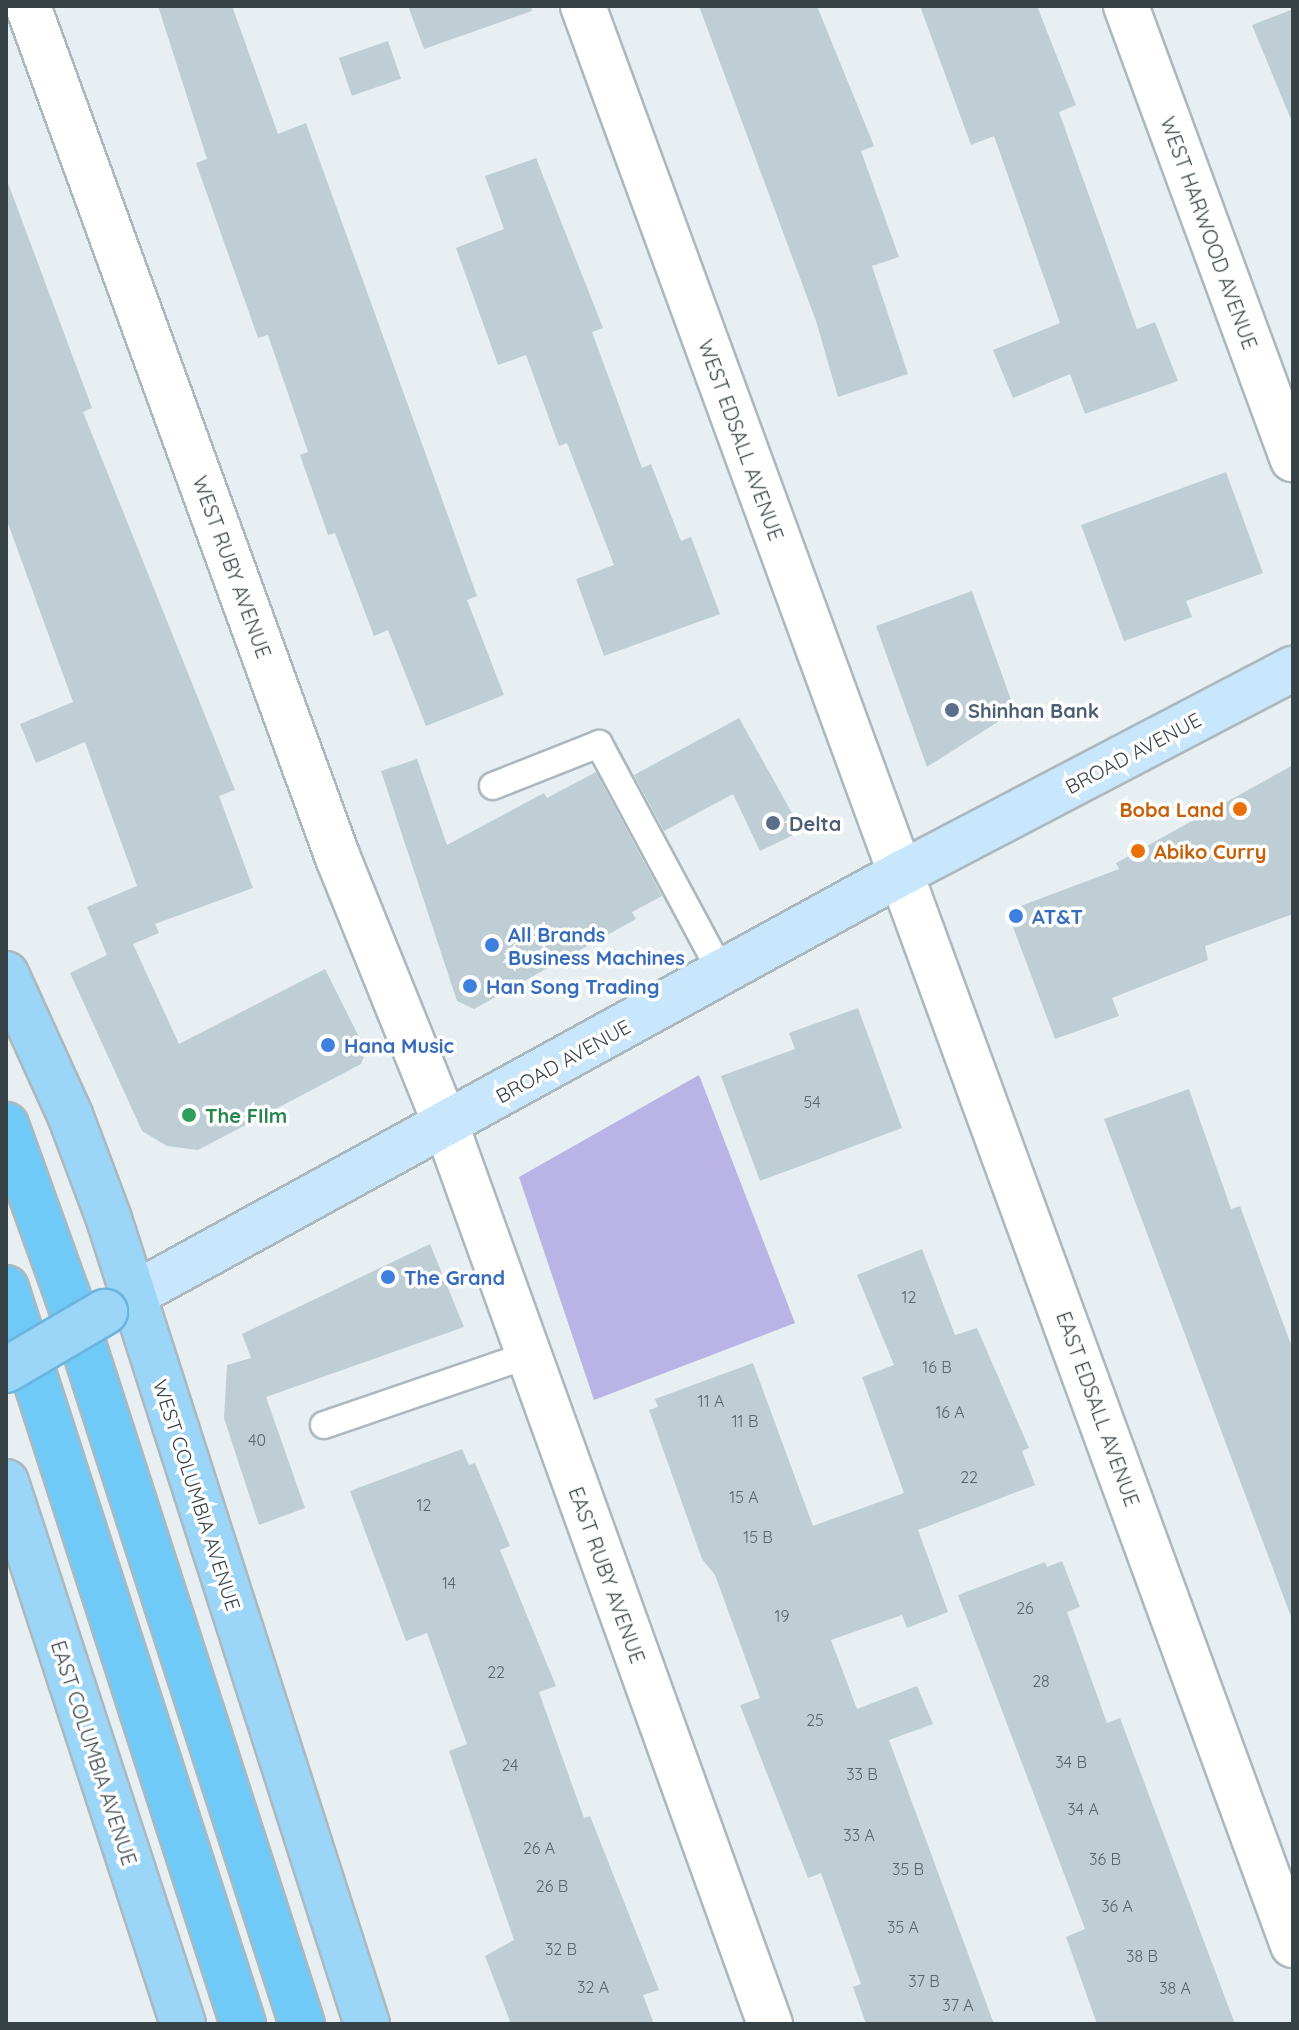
<!DOCTYPE html>
<style>
body{margin:0}
#map{position:relative;width:1299px;height:2030px;overflow:hidden;background:#e8eff3;font-family:Quicksand,sans-serif}
div>[style]{position:absolute}
[style*='--x']{left:calc(var(--x)*1px);top:calc(var(--y)*1px);width:calc(var(--w)*1px);rotate:calc(var(--a)*1deg)}
.green>*{inset:0;background:#b9b3e6}
.building>*{inset:0;background:#beced4;transform-origin:0 0}
.roads{filter:drop-shadow(2px 0 #abb8be) drop-shadow(-2px 0 #abb8be) drop-shadow(0 2px #abb8be) drop-shadow(0 -2px #abb8be)}
.lane>*{height:26px;margin:-13px;padding:0 13px;transform-origin:13px;border-radius:13px;background:#fff}
.street>*{height:44px;margin:-22px;padding:0 22px;transform-origin:22px;border-radius:22px;background:#fff}
.secondary>*{height:44px;margin:-22px;padding:0 22px;transform-origin:22px;border-radius:22px;background:#c9e7fc}
.primary>*{height:44px;margin:-22px;padding:0 22px;transform-origin:22px;border-radius:22px;background:#9bd6f9}
.highway>*{height:44px;margin:-22px;padding:0 22px;transform-origin:22px;border-radius:22px;background:#6fcaf7}
.bridges{filter:drop-shadow(2px 0 #6bb4de) drop-shadow(-2px 0 #6bb4de) drop-shadow(0 2px #6bb4de) drop-shadow(0 -2px #6bb4de)}
.primary-bridge>*{height:44px;margin:-22px;padding:0 22px;transform-origin:22px;border-radius:22px;background:#9bd6f9}
.dots>*{width:22px;height:22px;translate:-50% -50%;box-sizing:border-box;border:4px solid #fff;border-radius:50%}
span{translate:-50% -50%;white-space:nowrap;text-align:center;line-height:1.15;-webkit-text-stroke:7px #fff;paint-order:stroke}
.number-label{font-size:16px;color:#59656a}
.number-label span{-webkit-text-stroke-width:0}
.street-label{font-size:20px;color:#374246}
.service-label{font-size:20px;color:#4e5e75;font-weight:700}
.left{translate:0 -50%;text-align:left}
.food-label{font-size:20px;color:#c56008;font-weight:700}
.right{translate:-100% -50%;text-align:right}
.shop-label{font-size:20px;color:#366cbe;font-weight:700}
.leisure-label{font-size:20px;color:#27864d;font-weight:700}
.frame{position:absolute;inset:0;border:8px solid #374246;pointer-events:none}
</style>
<div id="map">
<div class="green">
<i style="clip-path:polygon(699px 1075px,795px 1323px,594px 1400px,519px 1177px)"></i>
</div>
<div class="building">
<i style="clip-path:polygon(158px 6px,232px 6px,278px 134px,306px 123px,477px 596px,467px 600px,504px 695px,426px 726px,388px 630px,374px 636px,335px 533px,328px 535px,300px 455px,308px 452px,268px 335px,258px 338px,196px 163px,207px 159px)"></i>
<i style="clip-path:polygon(408px 6px,531px 6px,532px 11px,424px 49px)"></i>
<i style="clip-path:polygon(699px 6px,817px 6px,874px 146px,861px 151px,899px 257px,872px 266px,908px 374px,838px 397px,816px 321px)"></i>
<i style="clip-path:polygon(920px 6px,1037px 6px,1076px 105px,1059px 112px,1137px 329px,1155px 322px,1178px 381px,1085px 414px,1070px 374px,1013px 398px,993px 350px,1060px 323px,994px 136px,971px 145px)"></i>
<i style="clip-path:polygon(1293px 9px,1293px 121px,1292px 122px,1252px 25px)"></i>
<i style="left:388px;top:41px;width:40px;height:52px;rotate:71deg"></i>
<i style="clip-path:polygon(536px 158px,603px 328px,592px 332px,642px 468px,651px 464px,681px 541px,691px 537px,720px 614px,604px 656px,576px 579px,614px 565px,567px 443px,559px 446px,526px 355px,498px 365px,456px 248px,504px 229px,485px 176px)"></i>
<i style="clip-path:polygon(8px 183px,92px 408px,83px 412px,235px 790px,219px 796px,253px 888px,155px 924px,159px 933px,133px 944px,179px 1044px,325px 969px,366px 1051px,361px 1064px,198px 1150px,167px 1146px,142px 1131px,70px 973px,107px 955px,87px 907px,137px 886px,85px 742px,36px 763px,20px 724px,73px 702px,6px 518px)"></i>
<i style="clip-path:polygon(1226px 472px,1263px 573px,1186px 601px,1192px 617px,1124px 641px,1081px 525px)"></i>
<i style="clip-path:polygon(972px 591px,1015px 711px,927px 767px,876px 626px)"></i>
<i style="clip-path:polygon(739px 718px,802px 831px,760px 851px,733px 794px,664px 831px,634px 775px)"></i>
<i style="clip-path:polygon(417px 759px,447px 845px,544px 793px,547px 798px,596px 772px,662px 896px,632px 912px,636px 919px,474px 1009px,457px 1001px,381px 771px)"></i>
<i style="clip-path:polygon(1293px 765px,1293px 914px,1205px 946px,1208px 960px,1112px 998px,1119px 1016px,1055px 1039px,1007px 911px,1119px 869px,1116px 863px)"></i>
<i style="clip-path:polygon(858px 1008px,902px 1128px,760px 1181px,721px 1076px,795px 1049px,789px 1033px)"></i>
<i style="clip-path:polygon(1189px 1089px,1231px 1209px,1240px 1206px,1293px 1350px,1293px 1622px,1104px 1119px)"></i>
<i style="clip-path:polygon(430px 1244px,464px 1327px,266px 1397px,305px 1508px,259px 1525px,224px 1418px,227px 1365px,251px 1358px,242px 1334px)"></i>
<i style="clip-path:polygon(922px 1249px,955px 1335px,977px 1328px,1029px 1448px,1022px 1451px,1035px 1485px,918px 1530px,948px 1612px,907px 1628px,902px 1615px,831px 1640px,857px 1709px,917px 1686px,933px 1724px,889px 1740px,994px 2024px,866px 2024px,853px 1987px,861px 1984px,821px 1873px,808px 1878px,740px 1705px,760px 1698px,715px 1575px,702px 1559px,649px 1410px,658px 1407px,655px 1399px,753px 1363px,813px 1526px,904px 1493px,862px 1377px,894px 1365px,857px 1275px)"></i>
<i style="clip-path:polygon(462px 1449px,469px 1465px,475px 1463px,510px 1546px,500px 1550px,556px 1686px,539px 1692px,570px 1779px,584px 1818px,590px 1816px,659px 1990px,643px 1995px,654px 2024px,511px 2024px,485px 1956px,514px 1940px,449px 1751px,467px 1744px,427px 1633px,406px 1641px,350px 1491px)"></i>
<i style="clip-path:polygon(1062px 1561px,1080px 1607px,1067px 1612px,1107px 1723px,1120px 1718px,1235px 2024px,1097px 2024px,1066px 1937px,1085px 1929px,958px 1595px,1045px 1562px,1047px 1567px)"></i>
</div>
<div class="roads">
<div class="lane">
<i style="--x:493;--y:786;--w:114;--a:-21.6"></i>
<i style="--x:599;--y:744;--w:260;--a:61.8"></i>
<i style="--x:324;--y:1425;--w:217;--a:-18.9"></i>
</div>
<div class="street">
<i style="--x:28;--y:6;--w:907;--a:70.01"></i>
<i style="--x:338;--y:858;--w:288;--a:68"></i>
<i style="--x:446;--y:1125;--w:956;--a:70.18"></i>
<i style="--x:583;--y:6;--w:2065;--a:69.89"></i>
<i style="--x:1126;--y:6;--w:483;--a:69.8"></i>
</div>
<div class="secondary">
<i style="--x:133;--y:1295;--w:877;--a:-28.76"></i>
<i style="--x:902;--y:873;--w:441;--a:-27.6"></i>
</div>
<div class="primary">
<i style="--x:6;--y:974;--w:155;--a:65.6"></i>
<i style="--x:70;--y:1115;--w:111;--a:69.4"></i>
<i style="--x:109;--y:1219;--w:845;--a:72.23"></i>
<i style="--x:6;--y:1482;--w:570;--a:71.91"></i>
</div>
<div class="highway">
<i style="--x:6;--y:1125;--w:180;--a:70.2"></i>
<i style="--x:67;--y:1294;--w:767;--a:72.16"></i>
<i style="--x:6;--y:1288;--w:773;--a:72.15"></i>
</div>
</div>
<div class="bridges">
<div class="primary-bridge">
<i style="--x:6;--y:1370;--w:115;--a:-30.4"></i>
</div>
</div>
<div class="dots">
<i style="left:952px;top:710px;background:#5c6f8a"></i>
<i style="left:1240px;top:809px;background:#e8710a"></i>
<i style="left:773px;top:823px;background:#5c6f8a"></i>
<i style="left:1138px;top:851px;background:#e8710a"></i>
<i style="left:1016px;top:916px;background:#3f7fe0"></i>
<i style="left:492px;top:945px;background:#3f7fe0"></i>
<i style="left:470px;top:986px;background:#3f7fe0"></i>
<i style="left:328px;top:1045px;background:#3f7fe0"></i>
<i style="left:189px;top:1115px;background:#2e9e5b"></i>
<i style="left:388px;top:1277px;background:#3f7fe0"></i>
</div>
<div class="number-label">
<span style="left:812px;top:1102px">54</span>
<span style="left:909px;top:1297px">12</span>
<span style="left:937px;top:1367px">16 B</span>
<span style="left:711px;top:1401px">11 A</span>
<span style="left:950px;top:1412px">16 A</span>
<span style="left:745px;top:1421px">11 B</span>
<span style="left:257px;top:1440px">40</span>
<span style="left:969px;top:1477px">22</span>
<span style="left:744px;top:1497px">15 A</span>
<span style="left:424px;top:1505px">12</span>
<span style="left:758px;top:1537px">15 B</span>
<span style="left:449px;top:1583px">14</span>
<span style="left:1025px;top:1608px">26</span>
<span style="left:782px;top:1616px">19</span>
<span style="left:496px;top:1672px">22</span>
<span style="left:1041px;top:1681px">28</span>
<span style="left:815px;top:1720px">25</span>
<span style="left:1071px;top:1762px">34 B</span>
<span style="left:510px;top:1765px">24</span>
<span style="left:862px;top:1774px">33 B</span>
<span style="left:1083px;top:1809px">34 A</span>
<span style="left:859px;top:1835px">33 A</span>
<span style="left:539px;top:1848px">26 A</span>
<span style="left:1105px;top:1859px">36 B</span>
<span style="left:908px;top:1869px">35 B</span>
<span style="left:552px;top:1886px">26 B</span>
<span style="left:1117px;top:1906px">36 A</span>
<span style="left:903px;top:1927px">35 A</span>
<span style="left:561px;top:1949px">32 B</span>
<span style="left:1142px;top:1956px">38 B</span>
<span style="left:924px;top:1981px">37 B</span>
<span style="left:593px;top:1987px">32 A</span>
<span style="left:1175px;top:1988px">38 A</span>
<span style="left:958px;top:2005px">37 A</span>
</div>
<div class="street-label">
<span style="left:1209px;top:233px;rotate:70deg">WEST HARWOOD AVENUE</span>
<span style="left:741px;top:440px;rotate:70deg">WEST EDSALL AVENUE</span>
<span style="left:232px;top:567px;rotate:70deg">WEST RUBY AVENUE</span>
<span style="left:1133px;top:753px;rotate:-28deg">BROAD AVENUE</span>
<span style="left:563px;top:1061px;rotate:-29deg">BROAD AVENUE</span>
<span style="left:1098px;top:1409px;rotate:70deg">EAST EDSALL AVENUE</span>
<span style="left:197px;top:1495px;rotate:72deg">WEST COLUMBIA AVENUE</span>
<span style="left:607px;top:1575px;rotate:70deg">EAST RUBY AVENUE</span>
<span style="left:94px;top:1753px;rotate:72deg">EAST COLUMBIA AVENUE</span>
</div>
<div class="service-label">
<span class="left" style="left:968px;top:710px">Shinhan Bank</span>
<span class="left" style="left:789px;top:823px">Delta</span>
</div>
<div class="food-label">
<span class="right" style="left:1224px;top:809px">Boba Land</span>
<span class="left" style="left:1154px;top:851px">Abiko Curry</span>
</div>
<div class="shop-label">
<span class="left" style="left:1032px;top:916px">AT&amp;T</span>
<span class="left" style="left:508px;top:946px">All Brands<br>Business Machines</span>
<span class="left" style="left:486px;top:986px">Han Song Trading</span>
<span class="left" style="left:344px;top:1045px">Hana Music</span>
<span class="left" style="left:404px;top:1277px">The Grand</span>
</div>
<div class="leisure-label">
<span class="left" style="left:205px;top:1115px">The FIlm</span>
</div>
<div class="frame"></div>
</div>
